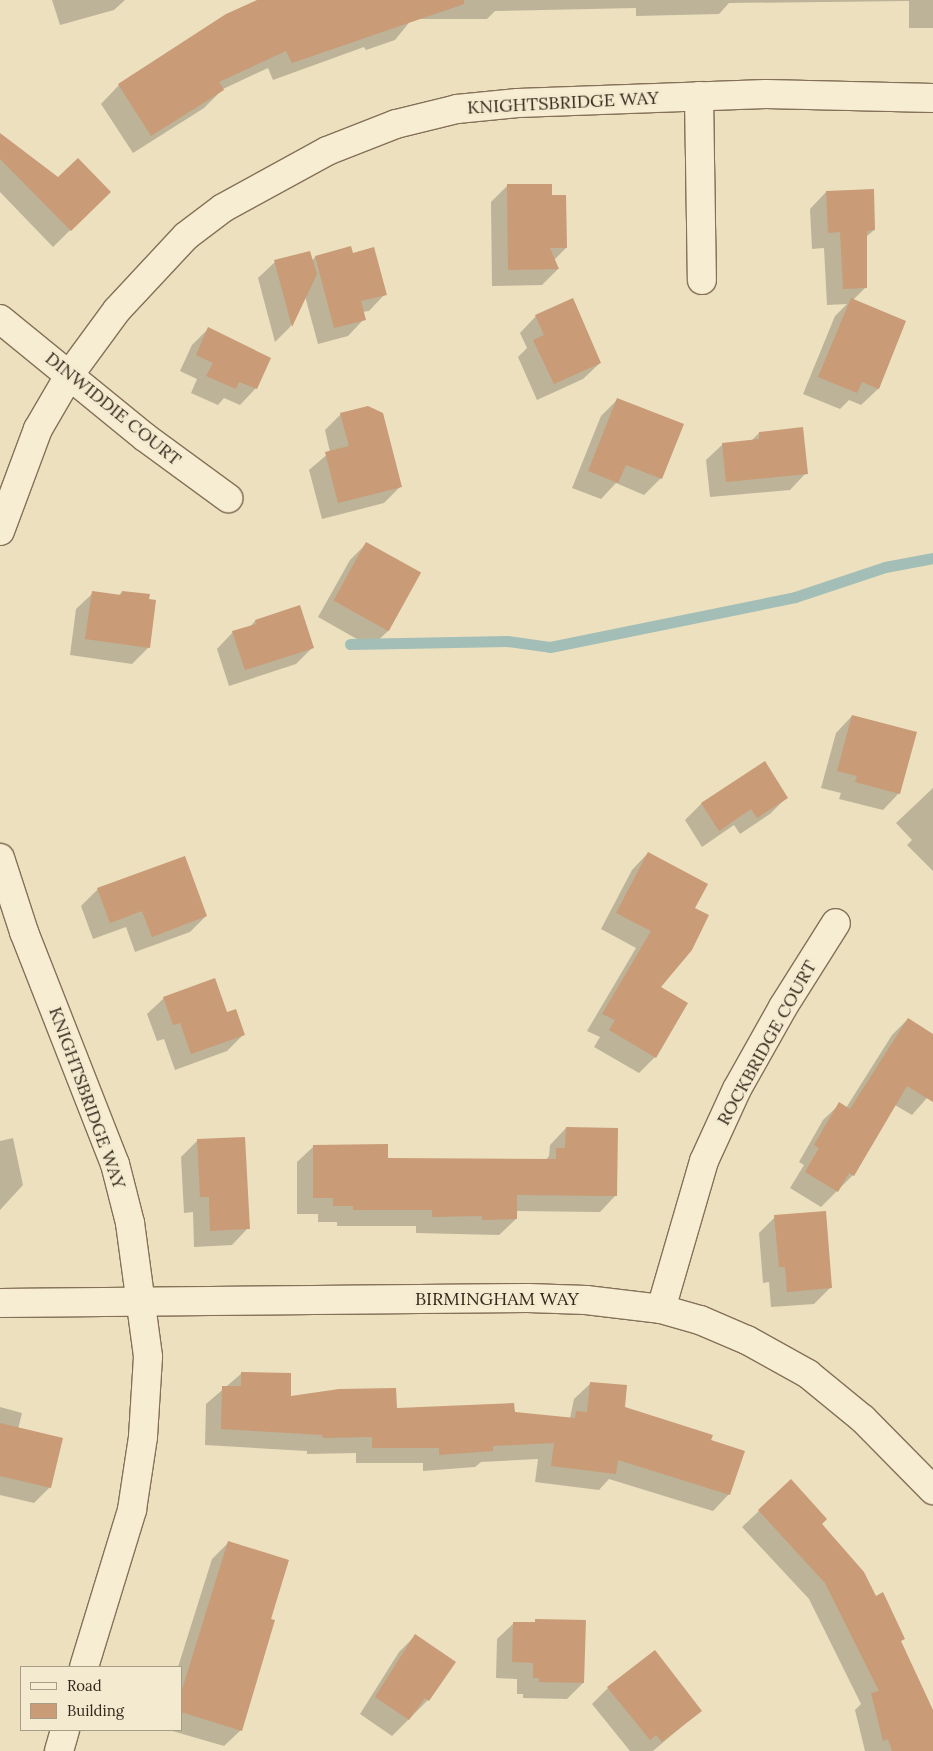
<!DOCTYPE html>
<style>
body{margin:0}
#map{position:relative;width:933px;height:1751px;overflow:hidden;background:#ece0bf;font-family:Lora,serif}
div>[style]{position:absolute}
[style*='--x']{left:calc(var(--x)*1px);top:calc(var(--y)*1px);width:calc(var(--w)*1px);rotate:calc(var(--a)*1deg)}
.shadow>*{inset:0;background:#0003}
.stream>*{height:11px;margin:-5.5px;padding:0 5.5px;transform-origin:5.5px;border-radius:5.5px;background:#a2beb7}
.building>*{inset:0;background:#c99b76;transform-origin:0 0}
.roads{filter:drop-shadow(1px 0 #847158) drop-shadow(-1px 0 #847158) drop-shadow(0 1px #847158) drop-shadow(0 -1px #847158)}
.minor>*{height:28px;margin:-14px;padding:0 14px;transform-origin:14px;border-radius:14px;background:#f7edd2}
span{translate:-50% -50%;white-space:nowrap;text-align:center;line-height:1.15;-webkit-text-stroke:5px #f4eacf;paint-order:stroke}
.street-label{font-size:18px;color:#34281c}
.legend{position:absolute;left:20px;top:1666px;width:162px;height:65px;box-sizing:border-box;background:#f4eacf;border:1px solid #a79c87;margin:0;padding:6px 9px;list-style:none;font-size:15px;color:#34281c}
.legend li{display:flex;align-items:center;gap:10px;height:25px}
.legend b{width:25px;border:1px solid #a79c87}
</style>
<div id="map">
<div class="shadow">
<i style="clip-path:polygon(52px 0,125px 0,114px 10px,60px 25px)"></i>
<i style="clip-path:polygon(260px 0,933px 0,933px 28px,909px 28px,909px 1px,729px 3px,719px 14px,636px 16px,636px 8px,495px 11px,487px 19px,412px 19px,395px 40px,366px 50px,364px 47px,273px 80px,268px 68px,223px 89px,204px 108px,133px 153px,101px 104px,119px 85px)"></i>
<i style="clip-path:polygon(0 134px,58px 179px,109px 192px,53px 247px,0 192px)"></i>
<i style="clip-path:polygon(507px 186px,551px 197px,566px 248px,554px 260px,558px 269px,542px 285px,492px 286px,491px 202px)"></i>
<i style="clip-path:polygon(826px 192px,874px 230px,865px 238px,865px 288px,853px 300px,905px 321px,878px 389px,861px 405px,849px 400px,840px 409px,803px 394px,835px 316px,847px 304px,827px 305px,824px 248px,812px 249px,810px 209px)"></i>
<i style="clip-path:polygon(352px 254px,385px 294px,369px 311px,362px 312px,364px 319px,348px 336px,318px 344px,305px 296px,290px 327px,275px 342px,258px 278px,275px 262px,312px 261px,315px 257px)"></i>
<i style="clip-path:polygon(536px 316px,600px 363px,583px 379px,537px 400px,518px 357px,527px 348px,520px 333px)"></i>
<i style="clip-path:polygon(208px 329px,256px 388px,240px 405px,224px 398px,218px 405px,191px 393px,197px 379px,180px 371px,192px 345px)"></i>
<i style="clip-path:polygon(618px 399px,661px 478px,644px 495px,616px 483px,601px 499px,572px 488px,601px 416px)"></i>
<i style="clip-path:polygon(341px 414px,401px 486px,384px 503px,322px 519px,309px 470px,330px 452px,325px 430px)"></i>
<i style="clip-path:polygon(759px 433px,806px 473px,790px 490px,710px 497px,706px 460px,723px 444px,751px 441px)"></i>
<i style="clip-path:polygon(367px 543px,419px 573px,388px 631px,371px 647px,318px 617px,350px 560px)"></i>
<i style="clip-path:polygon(122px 592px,155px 601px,148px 648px,132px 664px,70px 655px,76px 609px,93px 593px,118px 596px)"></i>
<i style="clip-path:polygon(255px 621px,313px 647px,296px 664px,229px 686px,217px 649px,233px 632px,249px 628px)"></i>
<i style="clip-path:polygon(852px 716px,899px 793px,883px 810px,839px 799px,841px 793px,821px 788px,836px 733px)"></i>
<i style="clip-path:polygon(764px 763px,787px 797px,770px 814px,740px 834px,734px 825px,702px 847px,685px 820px,701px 804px)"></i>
<i style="clip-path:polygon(933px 788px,933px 871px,907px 845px,912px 840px,896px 823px)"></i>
<i style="clip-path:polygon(648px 853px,693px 908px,659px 987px,655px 1057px,639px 1073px,594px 1047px,600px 1037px,587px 1031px,636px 948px,601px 929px,632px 870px)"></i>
<i style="clip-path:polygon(184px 858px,206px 916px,190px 932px,135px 952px,126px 927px,93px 939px,81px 906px,98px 889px)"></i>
<i style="clip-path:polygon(164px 998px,226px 1014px,243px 1035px,227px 1051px,175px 1070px,164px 1039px,157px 1041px,147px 1014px)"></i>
<i style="clip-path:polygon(908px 1019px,933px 1035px,933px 1091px,912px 1115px,895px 1105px,853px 1175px,821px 1207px,790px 1188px,804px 1165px,799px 1162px,823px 1120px,840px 1104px,846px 1108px,892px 1035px)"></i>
<i style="clip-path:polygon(566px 1128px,616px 1195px,600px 1212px,516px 1211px,516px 1219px,499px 1235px,416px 1233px,416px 1226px,337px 1226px,337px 1222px,318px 1222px,318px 1214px,297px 1214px,297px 1162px,314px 1146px,387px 1159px,546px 1160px,549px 1156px,550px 1145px)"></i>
<i style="clip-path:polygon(13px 1138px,23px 1185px,0 1210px,0 1141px)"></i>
<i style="clip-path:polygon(243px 1138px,248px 1228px,232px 1245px,194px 1247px,193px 1212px,184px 1213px,181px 1157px,197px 1141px)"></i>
<i style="clip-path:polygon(775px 1217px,831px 1287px,814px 1304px,771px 1307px,769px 1282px,763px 1283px,759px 1233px)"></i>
<i style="clip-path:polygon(242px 1373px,290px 1397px,395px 1410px,514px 1413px,570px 1418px,574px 1399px,591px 1383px,624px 1408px,709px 1441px,729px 1494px,713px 1511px,609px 1479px,599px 1490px,535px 1482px,538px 1459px,481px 1462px,475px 1467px,423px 1471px,423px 1463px,356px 1463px,356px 1453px,307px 1454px,307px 1451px,205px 1445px,206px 1404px)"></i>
<i style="clip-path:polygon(0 1407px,22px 1413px,18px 1429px,50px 1487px,34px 1503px,0 1495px)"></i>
<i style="clip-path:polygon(791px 1481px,904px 1638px,900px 1642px,933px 1713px,932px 1751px,865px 1751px,855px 1710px,861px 1704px,809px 1599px,742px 1527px)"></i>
<i style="clip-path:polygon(228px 1543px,270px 1620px,241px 1730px,224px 1746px,169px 1730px,181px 1730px,181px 1667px,178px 1667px,212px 1559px)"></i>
<i style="clip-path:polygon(514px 1623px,583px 1683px,567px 1699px,523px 1698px,523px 1694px,517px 1694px,517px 1679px,496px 1678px,497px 1639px)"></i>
<i style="clip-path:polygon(415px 1636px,428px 1700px,392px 1736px,360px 1714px,399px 1652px)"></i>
<i style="clip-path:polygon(608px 1688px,700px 1711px,653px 1751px,630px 1751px,592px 1704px)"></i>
</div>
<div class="stream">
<i style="--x:350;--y:644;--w:157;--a:-1.1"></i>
<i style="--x:507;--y:641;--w:43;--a:7.9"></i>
<i style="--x:550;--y:647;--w:250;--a:-11.5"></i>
<i style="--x:795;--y:597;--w:95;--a:-18.4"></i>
<i style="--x:885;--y:567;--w:49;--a:-10.6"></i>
</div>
<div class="building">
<i style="clip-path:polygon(257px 0,464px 0,464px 4px,292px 63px,286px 51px,219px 82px,224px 90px,151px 136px,118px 84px,226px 14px)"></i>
<i style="clip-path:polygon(0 133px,58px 177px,78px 158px,111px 192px,71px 231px,0 159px)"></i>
<i style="clip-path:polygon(507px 184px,552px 184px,552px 195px,566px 195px,567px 248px,550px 248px,559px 269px,508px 270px)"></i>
<i style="clip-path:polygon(874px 189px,875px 230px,867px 231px,867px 288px,843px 289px,840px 232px,828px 233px,826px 191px)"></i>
<i style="clip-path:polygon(351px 246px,353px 253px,374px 247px,387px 295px,361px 301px,366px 320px,334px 328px,315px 256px)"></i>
<i style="clip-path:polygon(310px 251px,317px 274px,292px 327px,274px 260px)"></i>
<i style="clip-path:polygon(573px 298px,601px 363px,554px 384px,533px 340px,544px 335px,535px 315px)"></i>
<i style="clip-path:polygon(851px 298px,906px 321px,879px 389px,862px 382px,857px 393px,818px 377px)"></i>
<i style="clip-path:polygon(208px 327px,271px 358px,257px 389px,239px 382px,236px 389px,206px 376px,213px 363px,196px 355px)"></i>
<i style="clip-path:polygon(617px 398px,684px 424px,662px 479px,626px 465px,618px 483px,588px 471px)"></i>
<i style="clip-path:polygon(368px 406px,383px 413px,402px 487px,338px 503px,325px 452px,349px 446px,340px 413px)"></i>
<i style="clip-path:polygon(803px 427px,808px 474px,726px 482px,722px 443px,759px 439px,759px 432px)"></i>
<i style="left:366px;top:542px;width:63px;height:67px;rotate:29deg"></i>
<i style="clip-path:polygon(92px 591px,121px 595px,122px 591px,150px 594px,149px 599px,156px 600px,150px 648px,85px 639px)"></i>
<i style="clip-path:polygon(300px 605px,314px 648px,245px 670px,232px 631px,256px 624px,255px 620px)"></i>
<i style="clip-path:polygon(852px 715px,917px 732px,900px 794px,855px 782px,857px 776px,837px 771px)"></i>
<i style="clip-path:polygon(765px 761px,788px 798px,757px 818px,751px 809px,719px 831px,701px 803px)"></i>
<i style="clip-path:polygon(648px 852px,708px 884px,695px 908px,709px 915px,692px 950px,661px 987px,688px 1003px,656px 1058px,609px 1030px,615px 1020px,602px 1014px,651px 931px,616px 913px)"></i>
<i style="clip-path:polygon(185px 856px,207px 916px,152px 937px,142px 911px,110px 923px,97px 888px)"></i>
<i style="clip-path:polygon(215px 978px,227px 1012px,236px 1009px,245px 1035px,191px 1054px,180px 1023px,173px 1025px,163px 997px)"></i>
<i style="clip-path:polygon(908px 1018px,933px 1034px,933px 1102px,907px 1086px,854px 1176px,849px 1173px,838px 1192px,805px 1172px,819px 1148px,814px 1145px,839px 1102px,850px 1109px)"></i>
<i style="clip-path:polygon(566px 1127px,618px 1128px,617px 1196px,517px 1195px,517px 1219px,482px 1220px,482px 1216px,432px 1217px,432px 1210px,353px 1210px,353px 1206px,333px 1206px,333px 1198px,313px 1198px,313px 1145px,388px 1144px,388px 1158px,556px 1159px,556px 1148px,565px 1148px)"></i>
<i style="clip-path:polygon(245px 1137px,250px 1229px,210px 1231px,209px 1197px,200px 1197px,197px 1139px)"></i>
<i style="clip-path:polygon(826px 1211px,832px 1288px,787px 1292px,785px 1267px,779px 1267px,774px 1215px)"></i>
<i style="clip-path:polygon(241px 1372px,291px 1373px,291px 1396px,339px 1389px,396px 1388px,397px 1408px,514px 1403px,515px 1412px,575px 1418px,576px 1411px,587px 1412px,590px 1382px,627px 1385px,625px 1407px,713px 1435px,711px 1440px,745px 1451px,730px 1495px,618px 1460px,616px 1474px,551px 1466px,554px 1443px,493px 1446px,493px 1451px,439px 1455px,439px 1448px,372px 1448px,372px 1437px,323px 1438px,322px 1435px,221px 1429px,222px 1386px,241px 1386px)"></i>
<i style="clip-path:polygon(0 1423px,63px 1438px,51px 1488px,0 1476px)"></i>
<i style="clip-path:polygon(791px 1479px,827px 1519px,822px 1524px,864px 1572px,876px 1596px,883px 1592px,905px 1639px,901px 1641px,933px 1710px,933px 1751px,892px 1751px,888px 1739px,883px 1741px,871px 1693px,879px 1691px,825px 1583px,758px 1510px)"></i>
<i style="clip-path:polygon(228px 1541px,289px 1560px,271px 1619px,275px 1620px,242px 1731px,181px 1712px,181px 1693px)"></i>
<i style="clip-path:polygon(535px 1619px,586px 1620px,584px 1683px,539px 1682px,539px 1678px,533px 1678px,533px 1663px,512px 1662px,513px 1622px,535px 1622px)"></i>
<i style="clip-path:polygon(415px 1634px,456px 1662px,429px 1701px,425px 1698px,409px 1720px,375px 1697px)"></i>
<i style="clip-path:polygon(655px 1650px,702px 1711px,662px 1742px,656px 1735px,650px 1740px,607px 1687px)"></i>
</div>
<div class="roads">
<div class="minor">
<i style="--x:699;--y:96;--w:184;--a:89.1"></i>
<i style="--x:0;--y:319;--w:188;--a:39.2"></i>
<i style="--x:146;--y:438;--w:102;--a:36.2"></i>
<i style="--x:0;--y:531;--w:109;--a:-69.6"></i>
<i style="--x:38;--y:429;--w:64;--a:-59.8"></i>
<i style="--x:70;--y:374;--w:79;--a:-53.7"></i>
<i style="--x:117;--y:310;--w:101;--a:-47"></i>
<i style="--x:186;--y:236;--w:46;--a:-37.1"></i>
<i style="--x:223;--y:208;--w:119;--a:-28.7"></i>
<i style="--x:327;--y:151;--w:74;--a:-21.4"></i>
<i style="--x:396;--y:124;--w:63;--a:-13.8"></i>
<i style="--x:457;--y:109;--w:61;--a:-5.6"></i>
<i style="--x:518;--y:103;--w:248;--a:-2.1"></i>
<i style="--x:766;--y:94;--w:167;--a:1.4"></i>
<i style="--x:0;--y:858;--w:78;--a:72"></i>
<i style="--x:24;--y:932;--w:249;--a:68.6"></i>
<i style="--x:115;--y:1164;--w:61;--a:75.7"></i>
<i style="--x:130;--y:1223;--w:135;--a:82.3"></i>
<i style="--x:148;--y:1357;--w:80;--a:93.6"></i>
<i style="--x:143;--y:1437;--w:74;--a:98.6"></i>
<i style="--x:132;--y:1510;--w:164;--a:107"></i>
<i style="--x:0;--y:1303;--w:528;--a:-0.54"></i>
<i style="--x:528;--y:1298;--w:58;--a:2"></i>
<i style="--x:586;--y:1300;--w:76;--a:6.8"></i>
<i style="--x:661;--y:1309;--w:41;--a:15.8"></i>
<i style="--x:700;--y:1320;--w:51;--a:23.1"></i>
<i style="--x:747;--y:1340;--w:70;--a:29.1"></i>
<i style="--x:808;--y:1374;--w:71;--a:39.3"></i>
<i style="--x:863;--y:1419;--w:100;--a:45.4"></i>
<i style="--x:661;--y:1309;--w:154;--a:-73.8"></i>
<i style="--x:704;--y:1161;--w:79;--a:-65.4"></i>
<i style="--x:737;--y:1089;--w:94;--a:-60.7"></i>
<i style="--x:783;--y:1007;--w:99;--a:-57.8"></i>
<i style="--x:59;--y:1751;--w:22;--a:-74"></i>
</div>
</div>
<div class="street-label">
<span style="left:563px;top:103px;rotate:-3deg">KNIGHTSBRIDGE WAY</span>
<span style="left:113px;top:409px;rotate:39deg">DINWIDDIE COURT</span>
<span style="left:767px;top:1043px;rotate:-61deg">ROCKBRIDGE COURT</span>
<span style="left:87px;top:1098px;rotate:70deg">KNIGHTSBRIDGE WAY</span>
<span style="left:497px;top:1299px">BIRMINGHAM WAY</span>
</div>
<ul class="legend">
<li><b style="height:6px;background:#f7edd2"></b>Road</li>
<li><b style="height:14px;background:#c99b76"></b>Building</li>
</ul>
</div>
